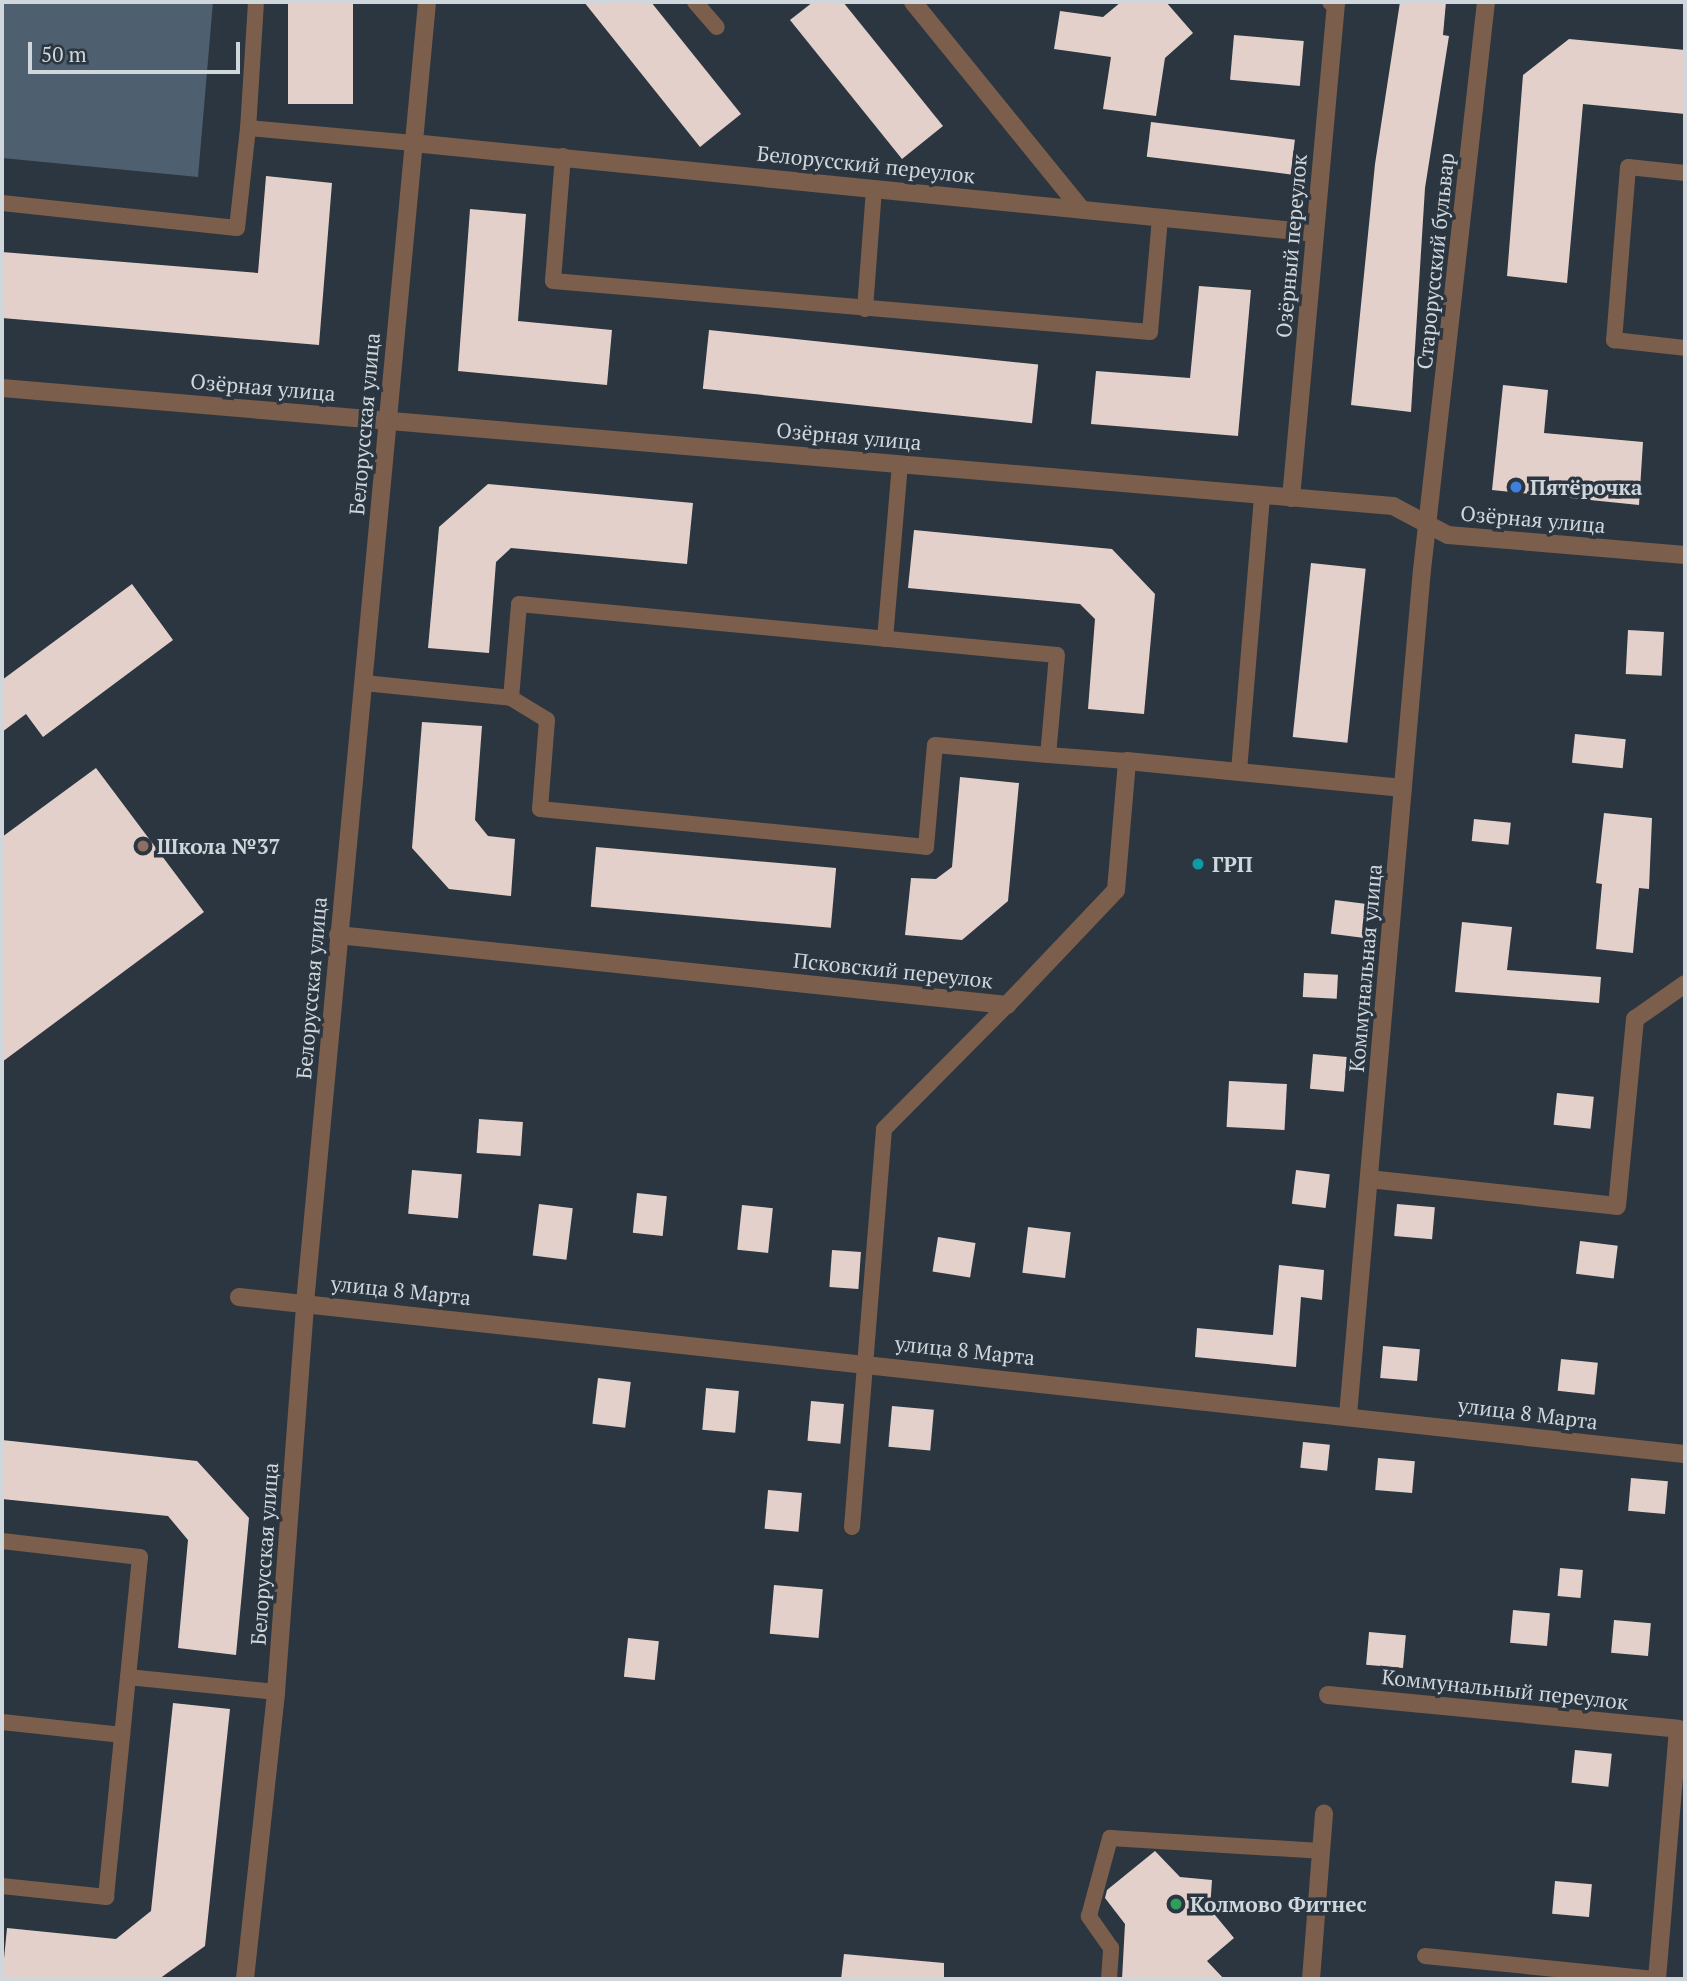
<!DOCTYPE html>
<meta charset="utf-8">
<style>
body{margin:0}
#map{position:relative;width:1687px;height:1981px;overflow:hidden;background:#2b3640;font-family:"PT Serif",serif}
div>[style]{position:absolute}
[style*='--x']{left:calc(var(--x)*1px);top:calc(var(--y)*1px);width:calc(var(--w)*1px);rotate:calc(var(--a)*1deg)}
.green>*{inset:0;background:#4e5f6f}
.building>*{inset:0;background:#e4d0ca;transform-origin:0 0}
.lane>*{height:16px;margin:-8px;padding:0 8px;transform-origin:8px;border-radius:8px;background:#7b5e4b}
.street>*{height:18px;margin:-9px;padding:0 9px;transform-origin:9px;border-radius:9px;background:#7b5e4b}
.dots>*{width:19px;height:19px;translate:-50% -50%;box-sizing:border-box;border:4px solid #2b3640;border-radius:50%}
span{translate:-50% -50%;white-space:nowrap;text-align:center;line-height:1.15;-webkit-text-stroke:7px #2b3640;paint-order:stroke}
.street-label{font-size:21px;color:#cfd6dc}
.poi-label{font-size:21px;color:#cfd6dc;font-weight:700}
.left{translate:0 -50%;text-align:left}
.frame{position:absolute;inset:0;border:4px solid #cfd6dc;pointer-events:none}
.scale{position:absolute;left:28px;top:42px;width:212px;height:32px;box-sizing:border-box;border:4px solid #cfd6dc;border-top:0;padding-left:9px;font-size:21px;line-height:24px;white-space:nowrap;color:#cfd6dc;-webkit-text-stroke:5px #2b3640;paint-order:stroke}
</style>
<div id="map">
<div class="green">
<i style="clip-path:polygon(2px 2px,213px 2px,198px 177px,2px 158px)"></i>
</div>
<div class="building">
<i style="left:288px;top:2px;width:65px;height:102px"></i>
<i style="clip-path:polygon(584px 2px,651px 2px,741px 114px,700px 147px)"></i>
<i style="clip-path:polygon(813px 2px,843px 2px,943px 126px,902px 159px,790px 20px)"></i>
<i style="clip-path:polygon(1121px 2px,1166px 2px,1193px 33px,1165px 58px,1156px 116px,1103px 109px,1111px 57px,1054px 49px,1060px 11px,1103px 17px)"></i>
<i style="clip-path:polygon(1400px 2px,1446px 2px,1443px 35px,1449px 36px,1425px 188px,1411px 412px,1351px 405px,1375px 164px)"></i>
<i style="left:1234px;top:35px;width:70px;height:45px;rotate:5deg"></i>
<i style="clip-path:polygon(1569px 39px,1685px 50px,1685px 114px,1583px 104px,1567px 283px,1507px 276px,1523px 75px)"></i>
<i style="left:1151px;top:122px;width:145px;height:35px;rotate:7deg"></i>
<i style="clip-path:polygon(266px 176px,332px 183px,319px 345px,2px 318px,2px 252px,258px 273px)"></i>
<i style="clip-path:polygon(470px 209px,526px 214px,518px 321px,612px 330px,607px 385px,458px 371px)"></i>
<i style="clip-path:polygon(1199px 286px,1251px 290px,1238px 436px,1091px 424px,1096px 371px,1190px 378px)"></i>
<i style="left:709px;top:330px;width:331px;height:59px;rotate:6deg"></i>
<i style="clip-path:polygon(1503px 385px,1548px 390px,1544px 433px,1643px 442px,1639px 505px,1492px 490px)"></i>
<i style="clip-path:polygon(488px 484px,693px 503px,687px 564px,511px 548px,496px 562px,489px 653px,428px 648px,439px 527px)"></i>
<i style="clip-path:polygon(914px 530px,1112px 549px,1155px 594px,1144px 714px,1088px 709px,1095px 619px,1080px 604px,908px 588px)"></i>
<i style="left:1311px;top:563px;width:55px;height:175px;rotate:6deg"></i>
<i style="clip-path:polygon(132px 584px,173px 640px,43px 737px,26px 714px,2px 732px,2px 680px)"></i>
<i style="left:1628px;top:630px;width:36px;height:44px;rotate:3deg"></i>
<i style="clip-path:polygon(422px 722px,482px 726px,475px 820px,488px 836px,515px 839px,511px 896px,449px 889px,412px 848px)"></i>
<i style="left:1575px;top:734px;width:51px;height:29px;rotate:6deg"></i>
<i style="clip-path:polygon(96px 768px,204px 912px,2px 1062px,2px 837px)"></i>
<i style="clip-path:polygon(960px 777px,1019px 783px,1008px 901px,962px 940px,905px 935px,911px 878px,936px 879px,952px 867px)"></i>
<i style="clip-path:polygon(1604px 813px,1652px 818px,1649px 889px,1639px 888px,1633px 953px,1596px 949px,1602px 884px,1596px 883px)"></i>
<i style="left:1474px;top:819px;width:37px;height:22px;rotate:6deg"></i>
<i style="left:596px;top:847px;width:241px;height:60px;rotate:5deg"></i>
<i style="left:1335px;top:900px;width:34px;height:34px;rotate:7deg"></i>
<i style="clip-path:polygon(1462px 922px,1512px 927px,1507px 970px,1601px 977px,1599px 1003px,1455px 992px)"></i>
<i style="left:1304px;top:973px;width:34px;height:24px;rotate:3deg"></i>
<i style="left:1313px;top:1054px;width:34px;height:35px;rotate:5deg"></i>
<i style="left:1229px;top:1081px;width:58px;height:46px;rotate:3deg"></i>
<i style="left:1557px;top:1093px;width:37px;height:32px;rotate:6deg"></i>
<i style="left:479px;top:1119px;width:44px;height:34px;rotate:4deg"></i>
<i style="left:412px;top:1170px;width:50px;height:44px;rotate:5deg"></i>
<i style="left:1296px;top:1170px;width:34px;height:34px;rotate:7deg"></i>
<i style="left:637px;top:1193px;width:30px;height:40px;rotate:6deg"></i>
<i style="left:539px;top:1204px;width:34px;height:52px;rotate:7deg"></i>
<i style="left:1397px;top:1204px;width:38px;height:32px;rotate:5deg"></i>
<i style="left:742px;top:1205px;width:31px;height:45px;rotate:6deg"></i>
<i style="left:1028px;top:1227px;width:43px;height:46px;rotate:7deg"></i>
<i style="left:938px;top:1237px;width:38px;height:35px;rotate:9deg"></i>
<i style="left:1580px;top:1241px;width:38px;height:33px;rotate:7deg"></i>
<i style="left:832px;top:1250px;width:29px;height:37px;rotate:4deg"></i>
<i style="clip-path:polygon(1279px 1265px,1324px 1270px,1322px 1300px,1301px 1297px,1296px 1367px,1195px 1357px,1197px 1328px,1273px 1335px)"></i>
<i style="left:1383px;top:1346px;width:37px;height:32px;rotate:5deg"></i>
<i style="left:1561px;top:1359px;width:37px;height:32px;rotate:6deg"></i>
<i style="left:598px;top:1378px;width:33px;height:46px;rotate:7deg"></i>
<i style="left:706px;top:1388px;width:33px;height:42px;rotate:5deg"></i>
<i style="left:811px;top:1401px;width:33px;height:40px;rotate:5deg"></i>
<i style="left:892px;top:1406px;width:42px;height:41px;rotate:5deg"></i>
<i style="clip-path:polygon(2px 1440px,197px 1461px,249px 1518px,236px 1655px,178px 1648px,188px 1540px,168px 1516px,2px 1499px)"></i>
<i style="left:1303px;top:1442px;width:27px;height:26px;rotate:6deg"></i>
<i style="left:1378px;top:1458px;width:37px;height:32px;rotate:5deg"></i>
<i style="left:1631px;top:1478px;width:37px;height:33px;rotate:5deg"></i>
<i style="left:768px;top:1490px;width:34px;height:39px;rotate:5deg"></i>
<i style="left:1560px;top:1568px;width:23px;height:28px;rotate:5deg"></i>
<i style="left:774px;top:1585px;width:49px;height:49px;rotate:5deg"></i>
<i style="left:1513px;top:1610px;width:37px;height:33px;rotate:5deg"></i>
<i style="left:1614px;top:1620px;width:37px;height:33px;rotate:5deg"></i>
<i style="left:1369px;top:1632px;width:37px;height:33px;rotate:5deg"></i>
<i style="left:628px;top:1638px;width:31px;height:39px;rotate:6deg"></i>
<i style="clip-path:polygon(173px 1703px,230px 1709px,205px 1946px,159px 1979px,2px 1979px,7px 1928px,116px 1939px,151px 1911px)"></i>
<i style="left:1575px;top:1750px;width:37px;height:33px;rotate:6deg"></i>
<i style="clip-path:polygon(1155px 1851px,1180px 1877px,1212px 1880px,1210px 1909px,1234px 1938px,1207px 1961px,1224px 1979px,1122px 1979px,1125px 1924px,1105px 1898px,1107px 1890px)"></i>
<i style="left:1555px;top:1881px;width:37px;height:33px;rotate:5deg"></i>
<i style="clip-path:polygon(844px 1954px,944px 1963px,944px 1979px,841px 1979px)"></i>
</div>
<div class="lane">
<i style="--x:256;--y:2;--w:126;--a:93.6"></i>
<i style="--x:248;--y:128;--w:166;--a:5.2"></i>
<i style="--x:695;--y:2;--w:33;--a:49"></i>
<i style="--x:563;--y:156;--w:125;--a:94.6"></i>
<i style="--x:553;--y:281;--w:599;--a:4.88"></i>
<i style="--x:1150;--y:332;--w:115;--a:-85"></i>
<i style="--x:1685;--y:173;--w:57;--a:-174"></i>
<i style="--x:1628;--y:167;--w:174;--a:94.6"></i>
<i style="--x:1614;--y:340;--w:71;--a:6.4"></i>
<i style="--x:2;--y:203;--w:236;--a:6.1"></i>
<i style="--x:237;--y:228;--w:101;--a:-83.7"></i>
<i style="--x:865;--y:309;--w:121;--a:-85.7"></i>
<i style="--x:885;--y:639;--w:176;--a:-85.1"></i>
<i style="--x:364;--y:683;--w:148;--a:5.8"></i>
<i style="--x:511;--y:698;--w:42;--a:31.4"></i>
<i style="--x:547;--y:720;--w:89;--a:94.5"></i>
<i style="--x:540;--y:809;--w:388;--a:5.6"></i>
<i style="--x:926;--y:847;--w:102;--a:-85"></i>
<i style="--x:935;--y:745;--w:113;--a:5.1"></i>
<i style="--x:511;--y:698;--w:94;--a:-85.1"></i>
<i style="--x:519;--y:604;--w:540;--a:5.42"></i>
<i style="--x:1057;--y:655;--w:100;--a:95.1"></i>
<i style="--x:1048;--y:755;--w:79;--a:4.3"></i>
<i style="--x:1239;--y:771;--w:277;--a:-85.2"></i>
<i style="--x:852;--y:1527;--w:399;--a:-85.4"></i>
<i style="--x:884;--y:1129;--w:175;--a:-45.2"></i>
<i style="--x:2;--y:1541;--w:139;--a:6.6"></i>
<i style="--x:140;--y:1557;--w:121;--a:95.7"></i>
<i style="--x:2;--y:1722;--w:121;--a:6.2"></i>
<i style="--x:2;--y:1886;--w:105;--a:6"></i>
<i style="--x:106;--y:1897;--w:221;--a:-84.3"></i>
<i style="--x:128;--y:1677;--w:149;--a:5.8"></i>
<i style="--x:1425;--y:1956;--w:233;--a:5.7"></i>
<i style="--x:1109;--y:1979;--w:31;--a:-86"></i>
<i style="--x:1111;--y:1948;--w:39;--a:-125"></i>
<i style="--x:1089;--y:1916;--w:81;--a:-74.9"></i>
<i style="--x:1110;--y:1838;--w:211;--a:3.5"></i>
</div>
<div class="street">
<i style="--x:913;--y:2;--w:267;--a:50.9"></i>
<i style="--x:413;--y:143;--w:905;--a:5.7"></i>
<i style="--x:2;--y:388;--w:1396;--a:4.85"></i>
<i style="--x:1393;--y:506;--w:62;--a:27.8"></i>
<i style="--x:1448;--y:535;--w:238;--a:4.8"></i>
<i style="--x:1291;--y:498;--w:497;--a:-84.8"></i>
<i style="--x:1336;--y:3;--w:5;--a:-169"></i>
<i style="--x:338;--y:935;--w:673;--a:5.97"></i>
<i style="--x:1007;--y:1005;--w:158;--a:-46.5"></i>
<i style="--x:1116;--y:890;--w:129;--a:-85.1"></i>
<i style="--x:1127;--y:761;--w:277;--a:5.6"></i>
<i style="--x:1369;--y:1179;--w:249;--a:6.2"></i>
<i style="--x:1617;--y:1206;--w:188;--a:-84.5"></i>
<i style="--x:1635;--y:1019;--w:61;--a:-35"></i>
<i style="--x:239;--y:1297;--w:1454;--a:6.2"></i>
<i style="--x:1348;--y:1415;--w:848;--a:-85"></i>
<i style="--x:1422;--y:570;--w:572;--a:-83.57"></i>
<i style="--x:1328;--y:1695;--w:352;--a:5.5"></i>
<i style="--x:1678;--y:1729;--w:251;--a:94.8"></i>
<i style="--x:245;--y:1979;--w:289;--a:-83.8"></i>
<i style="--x:276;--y:1692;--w:390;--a:-85.7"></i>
<i style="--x:305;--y:1303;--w:1307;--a:-84.64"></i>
<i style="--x:1311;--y:1979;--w:166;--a:-85.5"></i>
</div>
<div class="dots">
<i style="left:1516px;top:487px;background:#3f7fe0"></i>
<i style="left:143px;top:846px;background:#8d6e63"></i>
<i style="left:1198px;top:864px;background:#0f9aa8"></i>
<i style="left:1176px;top:1904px;background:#2e9e5b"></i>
</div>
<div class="street-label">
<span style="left:866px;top:164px;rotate:6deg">Белорусский переулок</span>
<span style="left:1291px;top:246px;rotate:-85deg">Озёрный переулок</span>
<span style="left:1435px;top:261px;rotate:-84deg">Старорусский бульвар</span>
<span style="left:263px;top:387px;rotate:5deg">Озёрная улица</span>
<span style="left:364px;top:424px;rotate:-85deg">Белорусская улица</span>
<span style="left:849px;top:436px;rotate:5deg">Озёрная улица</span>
<span style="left:1533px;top:519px;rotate:5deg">Озёрная улица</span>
<span style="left:1365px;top:968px;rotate:-85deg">Коммунальная улица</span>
<span style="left:893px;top:970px;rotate:6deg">Псковский переулок</span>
<span style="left:311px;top:988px;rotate:-85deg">Белорусская улица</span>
<span style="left:401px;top:1290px;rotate:6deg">улица 8 Марта</span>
<span style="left:965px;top:1350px;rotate:6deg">улица 8 Марта</span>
<span style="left:1528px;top:1413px;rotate:7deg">улица 8 Марта</span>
<span style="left:264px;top:1554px;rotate:-86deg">Белорусская улица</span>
<span style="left:1505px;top:1689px;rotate:6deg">Коммунальный переулок</span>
</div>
<div class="poi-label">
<span class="left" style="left:1530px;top:487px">Пятёрочка</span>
<span class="left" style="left:157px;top:846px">Школа №37</span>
<span class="left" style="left:1212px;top:864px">ГРП</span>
<span class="left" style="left:1190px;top:1904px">Колмово Фитнес</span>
</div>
<div class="frame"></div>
<div class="scale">50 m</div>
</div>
